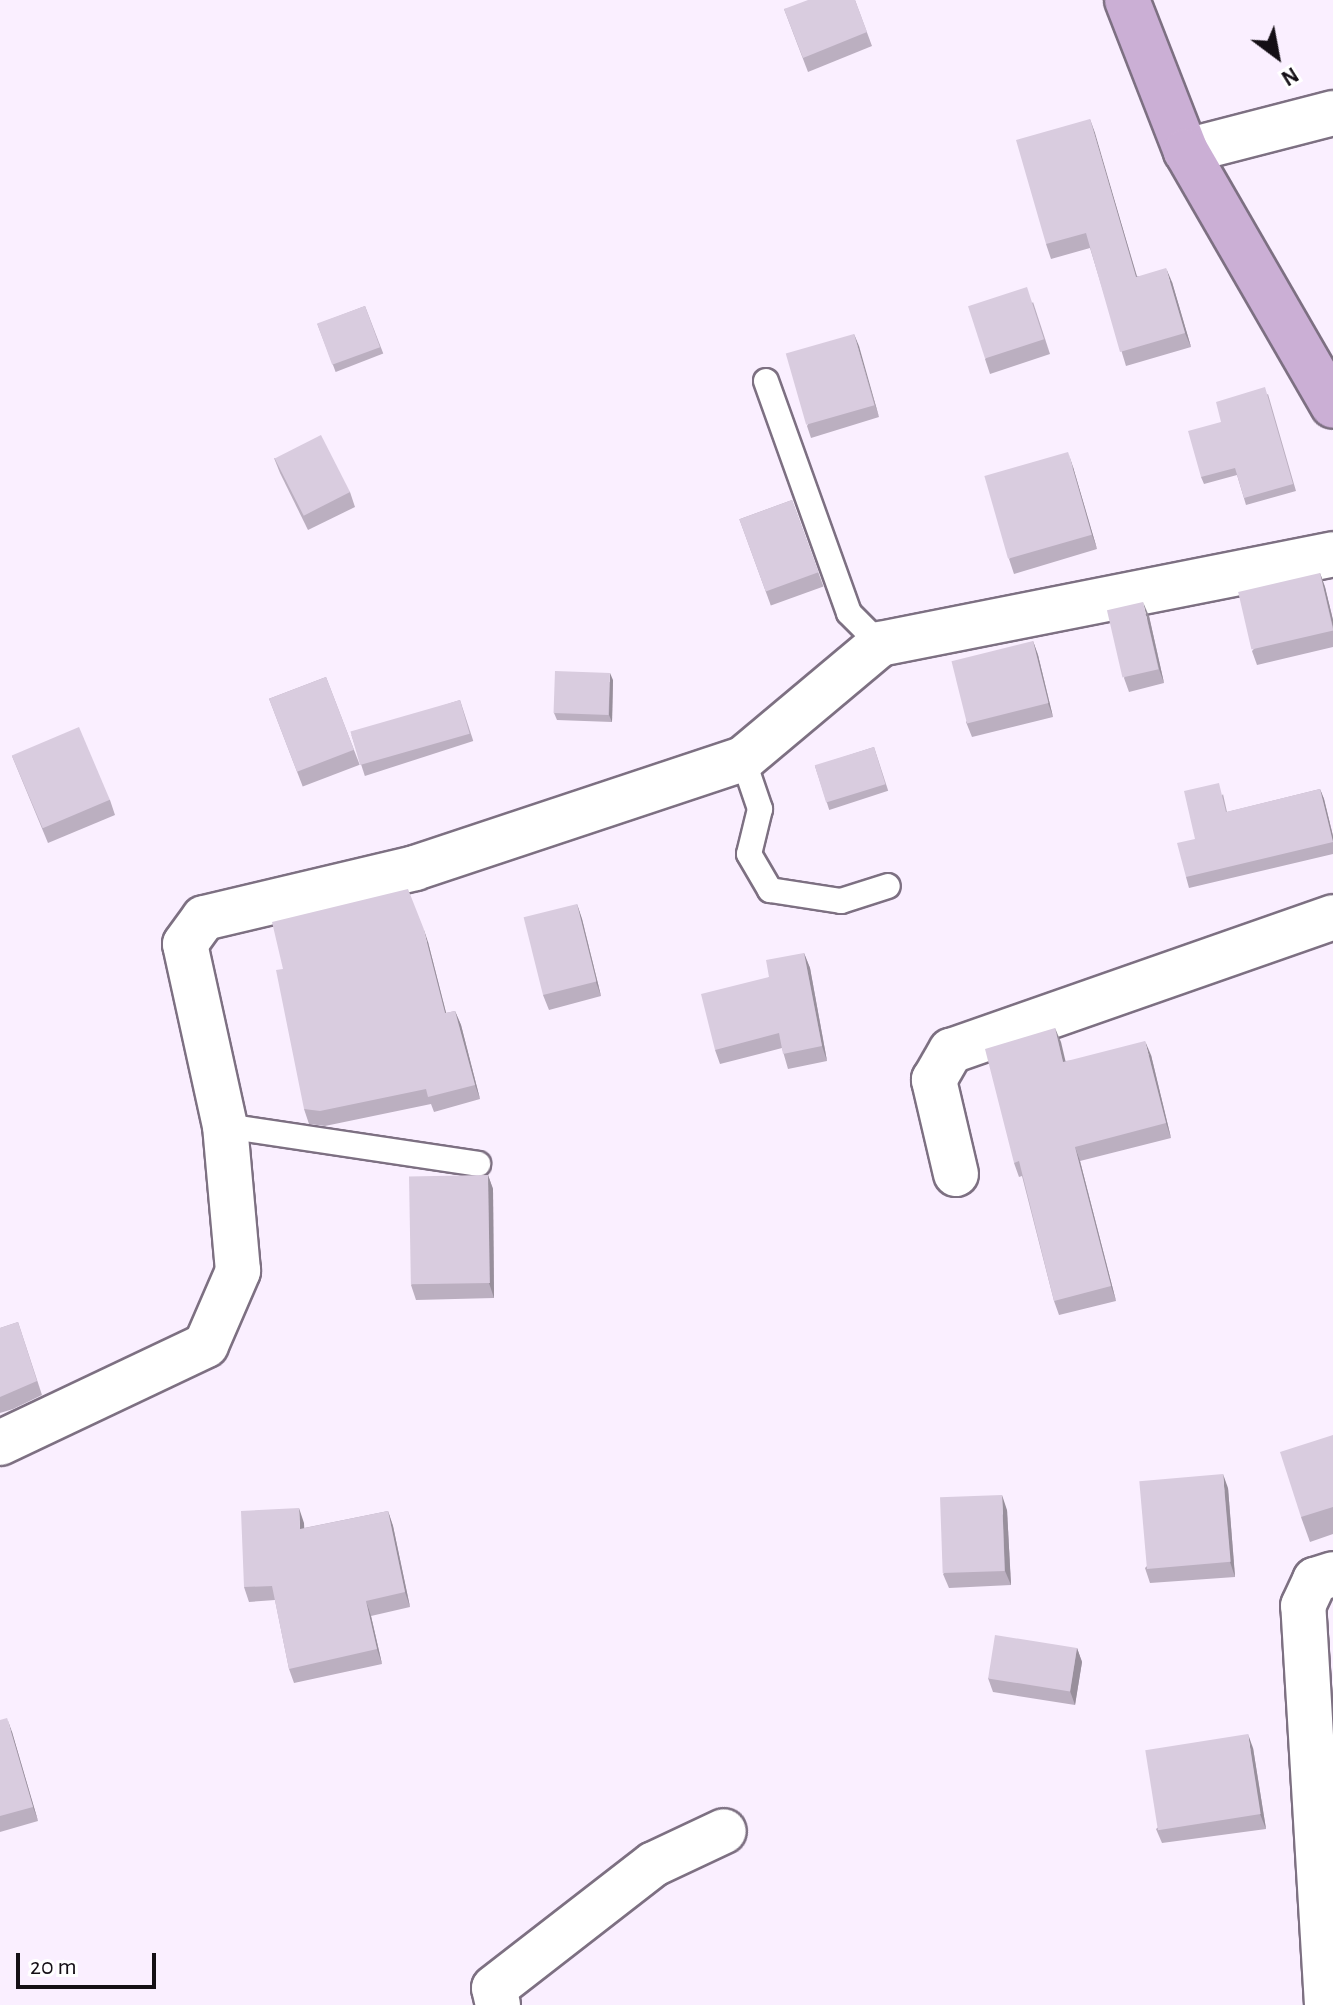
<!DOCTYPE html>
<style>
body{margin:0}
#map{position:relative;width:1333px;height:2005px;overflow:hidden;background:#faefff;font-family:"Alegreya Sans",sans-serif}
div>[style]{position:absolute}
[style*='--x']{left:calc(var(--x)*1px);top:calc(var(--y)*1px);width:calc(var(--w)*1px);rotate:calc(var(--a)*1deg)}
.roads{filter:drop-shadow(2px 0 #7d7082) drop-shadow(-2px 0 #7d7082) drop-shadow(0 2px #7d7082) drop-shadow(0 -2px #7d7082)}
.lane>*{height:24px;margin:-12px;padding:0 12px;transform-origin:12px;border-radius:12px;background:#fff}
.street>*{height:44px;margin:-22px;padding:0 22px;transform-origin:22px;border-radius:22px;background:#fff}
.primary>*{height:44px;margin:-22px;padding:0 22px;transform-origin:22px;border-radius:22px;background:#cbafd5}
.wall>*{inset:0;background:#bbafc0;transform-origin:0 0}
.shaded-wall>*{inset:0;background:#988f9c}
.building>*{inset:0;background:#d9ccdf;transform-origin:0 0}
span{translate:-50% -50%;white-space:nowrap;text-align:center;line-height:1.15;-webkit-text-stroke:8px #fff;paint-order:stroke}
.north{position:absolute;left:1237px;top:16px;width:80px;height:80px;-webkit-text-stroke:6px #fff;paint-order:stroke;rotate:148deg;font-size:22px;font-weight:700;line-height:32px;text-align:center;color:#140f15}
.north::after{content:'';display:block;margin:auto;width:28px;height:36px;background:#140f15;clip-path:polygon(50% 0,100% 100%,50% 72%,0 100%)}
.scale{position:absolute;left:16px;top:1953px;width:140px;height:36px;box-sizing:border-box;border:4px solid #140f15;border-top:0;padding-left:10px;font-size:24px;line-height:28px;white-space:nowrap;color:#140f15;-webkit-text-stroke:6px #fff;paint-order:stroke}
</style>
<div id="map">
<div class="roads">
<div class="lane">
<i style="--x:766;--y:381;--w:246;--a:70.3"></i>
<i style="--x:849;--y:613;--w:44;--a:45"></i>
<i style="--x:743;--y:759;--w:53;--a:71.2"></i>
<i style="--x:760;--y:809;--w:46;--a:103.7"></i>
<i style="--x:749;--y:854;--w:42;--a:59.7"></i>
<i style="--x:770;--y:890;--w:72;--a:8.8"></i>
<i style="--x:841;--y:901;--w:49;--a:-17.7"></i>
<i style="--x:225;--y:1126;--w:256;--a:8.5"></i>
</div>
<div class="street">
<i style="--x:1186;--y:151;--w:152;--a:-14.5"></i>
<i style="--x:956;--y:1174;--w:97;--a:-103.2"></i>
<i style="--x:934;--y:1080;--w:34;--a:-60"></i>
<i style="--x:951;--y:1051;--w:405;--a:-19.3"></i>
<i style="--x:0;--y:1443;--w:228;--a:-25.4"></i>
<i style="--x:206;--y:1345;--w:81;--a:-66.6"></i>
<i style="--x:238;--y:1271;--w:146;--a:-95.1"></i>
<i style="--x:225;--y:1126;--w:186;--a:-102.4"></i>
<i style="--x:185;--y:944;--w:32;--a:-54"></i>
<i style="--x:204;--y:918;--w:217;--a:-13.3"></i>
<i style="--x:415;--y:868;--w:346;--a:-18.4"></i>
<i style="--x:743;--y:759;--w:179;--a:-40"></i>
<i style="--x:880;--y:644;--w:462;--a:-11.2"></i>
<i style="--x:498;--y:2005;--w:17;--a:-103"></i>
<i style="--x:494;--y:1988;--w:202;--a:-37.8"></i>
<i style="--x:654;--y:1864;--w:77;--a:-25.2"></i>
<i style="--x:1327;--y:2005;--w:400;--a:-93.4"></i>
<i style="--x:1303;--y:1606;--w:29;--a:-65"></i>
<i style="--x:1315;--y:1580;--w:19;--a:-18"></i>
</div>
<div class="primary">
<i style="--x:1127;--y:0;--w:162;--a:68.7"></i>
<i style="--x:1186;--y:151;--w:294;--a:60"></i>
</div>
</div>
<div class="wall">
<i style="clip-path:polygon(855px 0,872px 46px,808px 72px,784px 9px)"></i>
<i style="clip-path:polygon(1090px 119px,1137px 276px,1172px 282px,1191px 347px,1126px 366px,1090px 248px,1051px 259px,1046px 244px)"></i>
<i style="clip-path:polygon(1033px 302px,1050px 354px,990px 374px,985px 359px)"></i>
<i style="left:365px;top:306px;width:51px;height:51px;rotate:69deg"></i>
<i style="clip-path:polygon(854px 334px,879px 417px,811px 438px,807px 426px)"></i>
<i style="clip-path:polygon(1268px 394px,1296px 491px,1246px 505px,1237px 475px,1204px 484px,1201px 477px,1221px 422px)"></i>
<i style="clip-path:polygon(274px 458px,350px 492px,355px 507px,308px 530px,280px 473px)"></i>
<i style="clip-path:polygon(1073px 467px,1097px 549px,1014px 574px,1009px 559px)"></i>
<i style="left:792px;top:500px;width:92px;height:56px;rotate:70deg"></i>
<i style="clip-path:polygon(1320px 573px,1325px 587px,1333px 620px,1333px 647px,1257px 665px,1252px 651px)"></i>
<i style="clip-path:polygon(1149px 616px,1164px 683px,1129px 692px,1124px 678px)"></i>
<i style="clip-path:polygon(1033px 641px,1038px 655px,1053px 717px,972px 737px,966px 722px)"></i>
<i style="left:326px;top:677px;width:94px;height:61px;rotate:69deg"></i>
<i style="clip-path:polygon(613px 680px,612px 722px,557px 720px,554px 713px)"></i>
<i style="left:460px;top:700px;width:43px;height:114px;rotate:72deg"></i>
<i style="left:874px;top:747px;width:46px;height:62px;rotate:72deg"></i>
<i style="clip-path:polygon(12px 756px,110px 800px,115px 815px,48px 843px)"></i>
<i style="clip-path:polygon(1320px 789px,1324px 799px,1333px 836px,1333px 854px,1189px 888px,1186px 877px,1195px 839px,1223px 794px,1227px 812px)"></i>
<i style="clip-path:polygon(577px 904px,582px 919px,601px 996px,549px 1010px,543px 995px)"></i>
<i style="clip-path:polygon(428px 942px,446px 1013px,455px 1011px,461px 1025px,480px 1099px,434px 1112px,431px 1104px,325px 1126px,309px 1124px,304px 1109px)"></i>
<i style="clip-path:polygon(804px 953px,810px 968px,827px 1061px,788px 1069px,782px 1048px,720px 1064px,715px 1050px,769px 977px)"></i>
<i style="clip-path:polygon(1055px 1028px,1065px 1061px,1151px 1055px,1171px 1138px,1080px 1161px,1116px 1301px,1059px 1315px,1054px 1301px,1022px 1176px,1019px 1177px,1014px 1163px)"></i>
<i style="clip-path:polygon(488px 1175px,493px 1189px,494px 1298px,416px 1300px,411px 1285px)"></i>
<i style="clip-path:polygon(18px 1322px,42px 1395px,13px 1409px,0 1413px,0 1328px)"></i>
<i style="clip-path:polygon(1333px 1435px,1333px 1534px,1310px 1542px,1301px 1517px)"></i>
<i style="clip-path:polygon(1228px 1488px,1235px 1577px,1150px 1583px,1145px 1568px)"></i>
<i style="clip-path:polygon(1007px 1510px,1011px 1585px,949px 1588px,943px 1574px)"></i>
<i style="clip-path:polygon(388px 1511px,393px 1526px,410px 1607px,371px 1616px,382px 1664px,294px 1683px,289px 1669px,275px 1600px,249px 1602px,244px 1587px,304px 1523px,304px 1528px)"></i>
<i style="clip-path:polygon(1077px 1648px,1082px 1662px,1075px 1705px,993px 1692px,988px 1678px)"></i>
<i style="clip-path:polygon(0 1720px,12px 1732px,38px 1821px,0 1832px)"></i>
<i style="clip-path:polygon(1253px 1748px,1266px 1829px,1162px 1843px,1156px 1829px)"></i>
</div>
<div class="shaded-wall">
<i style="clip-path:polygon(1090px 119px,1095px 133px,1141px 291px,1136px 277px)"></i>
<i style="clip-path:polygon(1166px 268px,1172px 282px,1191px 347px,1185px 333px)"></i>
<i style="clip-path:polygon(854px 334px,859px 346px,879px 417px,875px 405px)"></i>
<i style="clip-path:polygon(1068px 452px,1073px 467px,1097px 549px,1092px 535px)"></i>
<i style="clip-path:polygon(1320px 573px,1325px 587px,1333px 620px,1333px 627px)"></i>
<i style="clip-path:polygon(1143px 602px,1149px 616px,1164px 683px,1159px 669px)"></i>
<i style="clip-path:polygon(1033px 641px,1038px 655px,1053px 717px,1048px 703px)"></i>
<i style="clip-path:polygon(610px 673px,613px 680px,612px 722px,609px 715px)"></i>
<i style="clip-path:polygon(1320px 789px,1324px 799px,1333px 836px,1333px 842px)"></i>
<i style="clip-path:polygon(577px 904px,582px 919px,601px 996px,596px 982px)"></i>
<i style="clip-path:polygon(423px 927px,428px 942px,450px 1028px,445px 1013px)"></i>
<i style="clip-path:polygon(804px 953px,810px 968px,827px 1061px,822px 1046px)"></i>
<i style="clip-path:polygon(455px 1011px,461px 1025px,480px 1099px,475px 1085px)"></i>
<i style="clip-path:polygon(1055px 1028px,1061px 1042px,1069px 1076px,1063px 1062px)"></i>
<i style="clip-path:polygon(1145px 1041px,1151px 1055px,1171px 1138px,1166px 1123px)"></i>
<i style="clip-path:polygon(1075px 1147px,1080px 1161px,1116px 1301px,1111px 1286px)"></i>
<i style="clip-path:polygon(488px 1175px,493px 1189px,494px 1298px,489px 1283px)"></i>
<i style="clip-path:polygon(1223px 1474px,1228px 1488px,1235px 1577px,1230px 1562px)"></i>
<i style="clip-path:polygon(1002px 1495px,1007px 1510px,1011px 1585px,1005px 1571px)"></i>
<i style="clip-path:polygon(299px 1508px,304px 1523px,305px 1543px,300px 1529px)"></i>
<i style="clip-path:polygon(388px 1511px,393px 1526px,410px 1607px,405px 1592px)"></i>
<i style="clip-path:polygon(366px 1601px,371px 1616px,382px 1664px,377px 1649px)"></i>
<i style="clip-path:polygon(1077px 1648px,1082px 1662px,1075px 1705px,1070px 1691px)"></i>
<i style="clip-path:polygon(7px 1718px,12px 1732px,38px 1821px,33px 1807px)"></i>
<i style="clip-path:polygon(1248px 1734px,1253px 1748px,1266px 1829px,1260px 1814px)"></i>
</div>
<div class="building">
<i style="clip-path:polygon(808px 0,855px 0,867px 32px,803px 58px,784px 9px)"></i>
<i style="clip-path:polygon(1090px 119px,1136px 277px,1166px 268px,1185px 333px,1120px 352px,1086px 233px,1046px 244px,1016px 140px)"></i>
<i style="left:1027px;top:287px;width:55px;height:62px;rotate:72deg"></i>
<i style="left:365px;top:306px;width:44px;height:51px;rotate:70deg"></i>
<i style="left:854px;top:334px;width:74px;height:71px;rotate:74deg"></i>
<i style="clip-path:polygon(1265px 387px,1293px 484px,1244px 498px,1235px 468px,1201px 477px,1188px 431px,1221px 422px,1216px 402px)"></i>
<i style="left:321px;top:435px;width:64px;height:52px;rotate:63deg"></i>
<i style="left:1068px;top:452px;width:86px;height:87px;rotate:74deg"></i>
<i style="left:792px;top:500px;width:77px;height:56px;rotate:70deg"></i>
<i style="left:1320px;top:573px;width:59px;height:84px;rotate:77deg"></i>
<i style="left:1143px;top:602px;width:69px;height:37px;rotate:77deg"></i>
<i style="left:1033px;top:641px;width:64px;height:84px;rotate:76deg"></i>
<i style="left:555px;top:671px;width:55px;height:42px;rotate:2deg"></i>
<i style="left:326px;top:677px;width:78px;height:61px;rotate:69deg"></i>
<i style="left:460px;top:700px;width:35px;height:114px;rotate:74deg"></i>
<i style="left:79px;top:727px;width:79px;height:73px;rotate:67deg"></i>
<i style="left:874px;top:747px;width:39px;height:62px;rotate:73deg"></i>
<i style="clip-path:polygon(1219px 783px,1226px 812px,1320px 789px,1333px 842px,1186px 877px,1177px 843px,1195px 839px,1184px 791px)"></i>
<i style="clip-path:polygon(408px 889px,423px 927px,445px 1013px,455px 1011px,475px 1085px,428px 1097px,426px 1089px,320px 1111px,304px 1109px,276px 970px,283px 969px,272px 922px)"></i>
<i style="left:577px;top:904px;width:80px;height:55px;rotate:76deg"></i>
<i style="clip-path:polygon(804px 953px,822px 1046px,783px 1054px,779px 1033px,715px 1050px,701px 994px,769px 977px,766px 960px)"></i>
<i style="clip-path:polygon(1055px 1028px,1063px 1062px,1145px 1041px,1166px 1123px,1075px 1147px,1111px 1286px,1054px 1301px,1019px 1161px,1014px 1163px,985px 1049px)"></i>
<i style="left:488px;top:1175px;width:108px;height:79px;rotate:89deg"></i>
<i style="clip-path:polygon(18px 1322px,37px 1381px,0 1397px,0 1328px)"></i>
<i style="clip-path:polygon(1333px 1435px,1333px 1507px,1301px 1517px,1280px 1452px)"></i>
<i style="left:1223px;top:1474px;width:88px;height:84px;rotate:85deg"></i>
<i style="left:1002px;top:1495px;width:76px;height:62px;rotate:88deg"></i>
<i style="clip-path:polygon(299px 1508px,300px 1529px,388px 1511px,405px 1592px,366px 1601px,377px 1649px,289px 1669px,272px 1586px,244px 1587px,241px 1511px)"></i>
<i style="left:995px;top:1635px;width:83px;height:44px;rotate:9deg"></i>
<i style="clip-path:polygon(7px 1718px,33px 1807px,0 1816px,0 1720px)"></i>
<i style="left:1248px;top:1734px;width:81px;height:104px;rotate:81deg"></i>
</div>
<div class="north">N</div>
<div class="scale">20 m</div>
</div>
